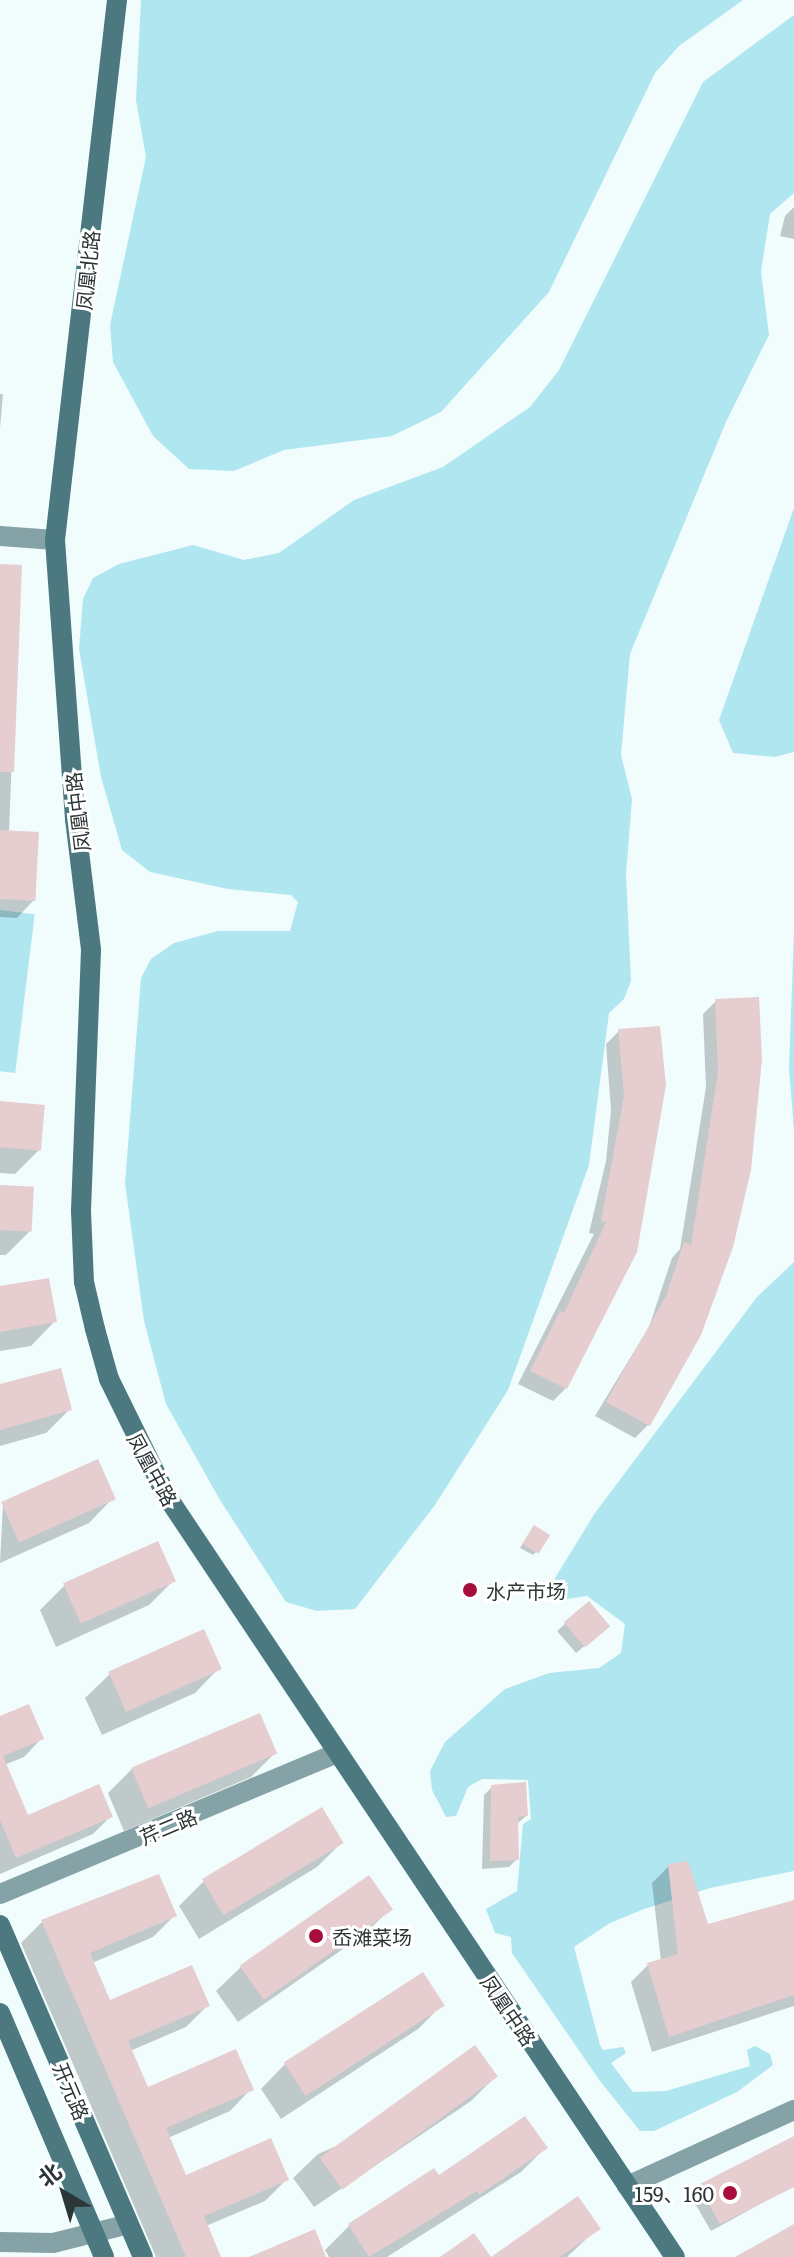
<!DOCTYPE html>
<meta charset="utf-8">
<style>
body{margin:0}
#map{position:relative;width:794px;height:2257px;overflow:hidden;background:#f1fcfd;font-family:Literata,"Noto Sans SC",serif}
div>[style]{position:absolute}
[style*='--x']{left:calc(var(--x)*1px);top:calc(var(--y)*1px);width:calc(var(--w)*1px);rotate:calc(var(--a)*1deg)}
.green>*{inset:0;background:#b0e6f0;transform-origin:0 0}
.shadow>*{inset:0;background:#0003}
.building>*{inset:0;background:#e6cdcf;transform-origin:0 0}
.street>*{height:20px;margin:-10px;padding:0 10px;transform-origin:10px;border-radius:10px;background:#85a2a7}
.secondary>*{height:20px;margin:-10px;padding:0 10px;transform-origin:10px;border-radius:10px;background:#4c7880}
.dots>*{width:22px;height:22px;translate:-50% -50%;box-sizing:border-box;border:4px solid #fff;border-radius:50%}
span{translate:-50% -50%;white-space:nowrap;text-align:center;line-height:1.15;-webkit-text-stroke:6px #fff;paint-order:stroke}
.street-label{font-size:20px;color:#2c3637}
.poi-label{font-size:20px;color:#2c3637}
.left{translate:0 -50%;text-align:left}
.right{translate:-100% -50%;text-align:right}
.north{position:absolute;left:24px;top:2153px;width:80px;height:80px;-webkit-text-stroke:6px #fff;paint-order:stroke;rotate:322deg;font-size:22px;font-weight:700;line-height:32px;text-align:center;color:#2c3637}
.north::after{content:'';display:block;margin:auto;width:28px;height:36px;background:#2c3637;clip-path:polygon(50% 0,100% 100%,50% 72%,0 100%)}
</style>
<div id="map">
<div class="green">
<i style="clip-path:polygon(141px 0,743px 0,679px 46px,655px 73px,549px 292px,441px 412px,392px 436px,284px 450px,234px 471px,189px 469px,153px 436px,113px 362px,110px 325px,146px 157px,136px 100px)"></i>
<i style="clip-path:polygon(794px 15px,794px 193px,770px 214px,761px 271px,769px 335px,726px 422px,630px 654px,621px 755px,632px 799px,626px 874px,631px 981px,624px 999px,609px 1013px,589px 1165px,508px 1390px,435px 1505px,355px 1609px,317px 1611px,286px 1602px,220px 1500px,166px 1404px,144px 1321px,125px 1183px,141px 978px,151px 959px,174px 943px,218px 931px,290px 931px,298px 902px,291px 895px,228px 889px,150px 872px,122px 850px,101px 777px,79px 649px,83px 599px,93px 578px,119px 564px,193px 545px,244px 560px,279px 553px,354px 500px,443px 467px,530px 407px,559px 370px,703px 82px)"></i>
<i style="clip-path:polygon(794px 508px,794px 752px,775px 757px,733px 753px,719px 720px)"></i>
<i style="left:0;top:910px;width:35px;height:160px;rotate:7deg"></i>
<i style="clip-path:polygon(794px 931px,794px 1131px,789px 1068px)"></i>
<i style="clip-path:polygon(794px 1262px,794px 1871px,710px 1888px,644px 1909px,610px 1923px,574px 1947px,600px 2045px,603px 2050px,623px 2047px,626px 2053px,611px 2063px,633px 2092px,666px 2091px,750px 2066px,747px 2050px,755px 2046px,770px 2054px,773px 2065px,737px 2092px,654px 2131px,640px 2131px,600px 2081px,512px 1953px,511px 1937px,495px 1933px,486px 1909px,517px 1891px,523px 1824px,531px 1819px,528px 1780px,482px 1779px,468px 1787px,456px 1816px,446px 1817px,432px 1790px,430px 1771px,445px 1742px,505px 1689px,549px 1673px,599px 1668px,621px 1653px,625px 1624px,587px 1596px,560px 1600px,555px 1578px,595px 1513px,757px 1297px)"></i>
</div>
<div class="shadow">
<i style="clip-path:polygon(794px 207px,794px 239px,780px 236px,785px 216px)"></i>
<i style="clip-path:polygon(0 394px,3px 394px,0 428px)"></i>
<i style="clip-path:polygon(0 566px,19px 567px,9px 833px,34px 900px,17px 918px,0 917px)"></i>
<i style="clip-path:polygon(757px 999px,648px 1425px,635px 1438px,595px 1416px,649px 1327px,672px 1258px,680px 1249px,706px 1087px,703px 1014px,716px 1001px)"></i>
<i style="clip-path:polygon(658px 1028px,566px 1388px,553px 1401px,518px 1384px,594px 1234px,589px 1233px,606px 1161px,611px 1110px,606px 1044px,619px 1031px)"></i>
<i style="clip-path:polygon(0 1103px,39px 1150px,15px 1174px,0 1173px)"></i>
<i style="clip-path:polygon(0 1187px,30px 1231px,6px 1255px,0 1255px)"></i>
<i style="clip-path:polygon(0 1288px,55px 1321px,31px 1346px,0 1351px)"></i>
<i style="clip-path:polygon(0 1387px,70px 1409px,46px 1433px,0 1446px)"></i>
<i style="clip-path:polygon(113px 1498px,89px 1523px,0 1563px,3px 1504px)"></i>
<i style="clip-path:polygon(531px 1531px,536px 1552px,533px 1555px,520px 1548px)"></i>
<i style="clip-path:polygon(157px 1544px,174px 1580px,149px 1605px,56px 1647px,40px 1610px,64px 1586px)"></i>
<i style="clip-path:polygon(566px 1623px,599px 1634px,576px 1653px,557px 1631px)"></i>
<i style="clip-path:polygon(219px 1668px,195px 1693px,102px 1735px,85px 1698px,110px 1674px)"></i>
<i style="clip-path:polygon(0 1718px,41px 1739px,24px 1757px,4px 1765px,27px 1817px,111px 1816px,93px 1834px,0 1874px)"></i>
<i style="clip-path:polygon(275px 1753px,251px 1777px,124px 1831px,108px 1793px,132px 1769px)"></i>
<i style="clip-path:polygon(492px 1787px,526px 1816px,517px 1824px,517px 1859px,509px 1867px,482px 1869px,484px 1795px)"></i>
<i style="clip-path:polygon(341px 1843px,317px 1867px,199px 1939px,179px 1906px,203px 1882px)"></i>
<i style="clip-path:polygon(669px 1866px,707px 1926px,794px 1902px,794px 2006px,652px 2052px,631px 1982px,648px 1965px,661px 1961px,652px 1883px)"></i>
<i style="clip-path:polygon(390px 1909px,366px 1933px,238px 2022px,216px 1991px,241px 1967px)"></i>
<i style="clip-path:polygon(175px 1915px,153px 1937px,92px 1963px,109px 2003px,208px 2005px,186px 2027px,130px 2051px,147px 2089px,251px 2089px,230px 2111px,168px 2138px,185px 2178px,287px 2179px,265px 2201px,206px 2226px,219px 2257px,156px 2257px,21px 1943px,42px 1922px)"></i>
<i style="clip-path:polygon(422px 1975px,442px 2005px,418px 2029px,281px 2119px,261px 2089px,285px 2064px)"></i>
<i style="clip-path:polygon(495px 2077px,471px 2101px,314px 2207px,293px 2178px,318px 2154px)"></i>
<i style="clip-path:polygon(791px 2140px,794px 2185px,711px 2231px,690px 2195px)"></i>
<i style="clip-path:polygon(545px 2148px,521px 2172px,387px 2257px,329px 2257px,325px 2250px,349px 2226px,434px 2171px,438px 2178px)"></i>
<i style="clip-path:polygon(598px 2228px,567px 2257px,494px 2257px)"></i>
</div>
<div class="building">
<i style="clip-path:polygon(0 564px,22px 565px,14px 772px,0 772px)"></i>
<i style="left:0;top:830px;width:39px;height:69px;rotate:3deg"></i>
<i style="clip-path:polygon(759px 997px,762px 1059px,751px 1170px,733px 1247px,701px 1335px,650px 1426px,606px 1402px,666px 1296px,684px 1242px,691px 1245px,718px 1072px,715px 999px)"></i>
<i style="clip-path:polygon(660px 1026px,666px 1085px,637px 1252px,567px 1389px,530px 1371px,560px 1311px,564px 1313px,606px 1222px,601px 1221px,624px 1096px,618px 1029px)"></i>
<i style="left:0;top:1101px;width:45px;height:46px;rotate:5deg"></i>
<i style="left:0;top:1185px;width:34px;height:45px;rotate:3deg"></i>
<i style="clip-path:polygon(49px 1278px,57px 1322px,0 1332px,0 1286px)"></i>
<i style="clip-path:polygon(61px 1368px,72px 1410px,0 1430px,0 1384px)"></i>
<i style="left:98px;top:1459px;width:44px;height:106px;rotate:66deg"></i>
<i style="left:534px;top:1525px;width:19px;height:22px;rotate:32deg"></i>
<i style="left:158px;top:1541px;width:44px;height:104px;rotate:66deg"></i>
<i style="left:589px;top:1601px;width:33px;height:33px;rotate:50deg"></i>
<i style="left:204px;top:1629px;width:44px;height:105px;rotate:66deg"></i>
<i style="clip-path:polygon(29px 1704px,44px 1739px,3px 1756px,28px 1815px,99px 1784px,113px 1817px,16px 1858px,0 1820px,0 1716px)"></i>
<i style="left:260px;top:1713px;width:44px;height:140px;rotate:67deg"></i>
<i style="clip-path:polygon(526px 1782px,528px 1816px,518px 1817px,519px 1860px,490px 1861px,491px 1785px)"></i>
<i style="left:322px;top:1807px;width:42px;height:140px;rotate:59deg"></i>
<i style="clip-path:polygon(688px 1861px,708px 1924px,794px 1900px,794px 1995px,669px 2037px,647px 1963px,678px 1954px,668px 1864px)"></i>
<i style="clip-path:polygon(159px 1874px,177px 1916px,90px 1953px,110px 2000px,192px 1965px,210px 2006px,128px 2041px,148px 2087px,236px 2049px,254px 2090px,166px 2128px,186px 2175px,271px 2138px,289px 2180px,204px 2216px,221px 2257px,186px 2257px,41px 1920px)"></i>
<i style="left:369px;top:1875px;width:42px;height:158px;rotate:55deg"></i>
<i style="left:423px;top:1972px;width:40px;height:166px;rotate:57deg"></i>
<i style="left:475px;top:2045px;width:39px;height:192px;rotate:54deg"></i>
<i style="clip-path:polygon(525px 2116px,548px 2148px,479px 2195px,477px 2191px,369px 2257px,348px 2224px,434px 2168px,439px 2175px)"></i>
<i style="clip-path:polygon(794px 2136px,794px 2187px,720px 2224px,698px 2185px)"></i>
<i style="clip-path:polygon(578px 2196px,601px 2229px,559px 2257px,440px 2257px,474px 2233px,491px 2257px)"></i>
<i style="clip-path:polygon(794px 2224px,794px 2257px,735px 2257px)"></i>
<i style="clip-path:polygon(315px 2229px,326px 2257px,249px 2257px)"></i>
</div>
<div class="street">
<i style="--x:0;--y:536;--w:55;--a:4.2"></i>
<i style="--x:0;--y:1894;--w:363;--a:-22.7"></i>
<i style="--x:627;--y:2186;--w:183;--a:-24.5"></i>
<i style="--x:0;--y:2242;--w:53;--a:1.1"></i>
<i style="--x:53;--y:2243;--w:78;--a:-14"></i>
</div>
<div class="secondary">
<i style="--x:117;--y:0;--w:544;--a:96.55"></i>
<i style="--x:55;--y:540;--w:280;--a:85.9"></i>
<i style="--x:75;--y:819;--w:132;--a:83"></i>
<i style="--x:91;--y:950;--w:261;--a:92.2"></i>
<i style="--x:81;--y:1211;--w:71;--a:87.6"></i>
<i style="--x:84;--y:1282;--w:48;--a:76.8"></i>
<i style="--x:95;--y:1329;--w:52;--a:74.4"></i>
<i style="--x:109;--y:1379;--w:129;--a:63.8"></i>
<i style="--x:166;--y:1495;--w:916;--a:56.26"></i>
<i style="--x:0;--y:1925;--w:361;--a:66.7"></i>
<i style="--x:0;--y:2013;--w:265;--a:66.9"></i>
</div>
<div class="dots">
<i style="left:470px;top:1590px;background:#a60d3a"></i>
<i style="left:316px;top:1936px;background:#a60d3a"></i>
<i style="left:730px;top:2193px;background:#a60d3a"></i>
</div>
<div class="street-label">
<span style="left:87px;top:270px;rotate:-84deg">凤凰北路</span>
<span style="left:77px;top:812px;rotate:-97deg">凤凰中路</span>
<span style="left:153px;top:1469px;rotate:61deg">凤凰中路</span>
<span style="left:168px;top:1826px;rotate:-23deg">芹二路</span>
<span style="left:509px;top:2010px;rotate:56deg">凤凰中路</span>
<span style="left:72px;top:2091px;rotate:67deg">开元路</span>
</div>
<div class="poi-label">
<span class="left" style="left:486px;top:1590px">水产市场</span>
<span class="left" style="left:332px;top:1936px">岙滩菜场</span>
<span class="right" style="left:714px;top:2193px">159、160</span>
</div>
<div class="north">北</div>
</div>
